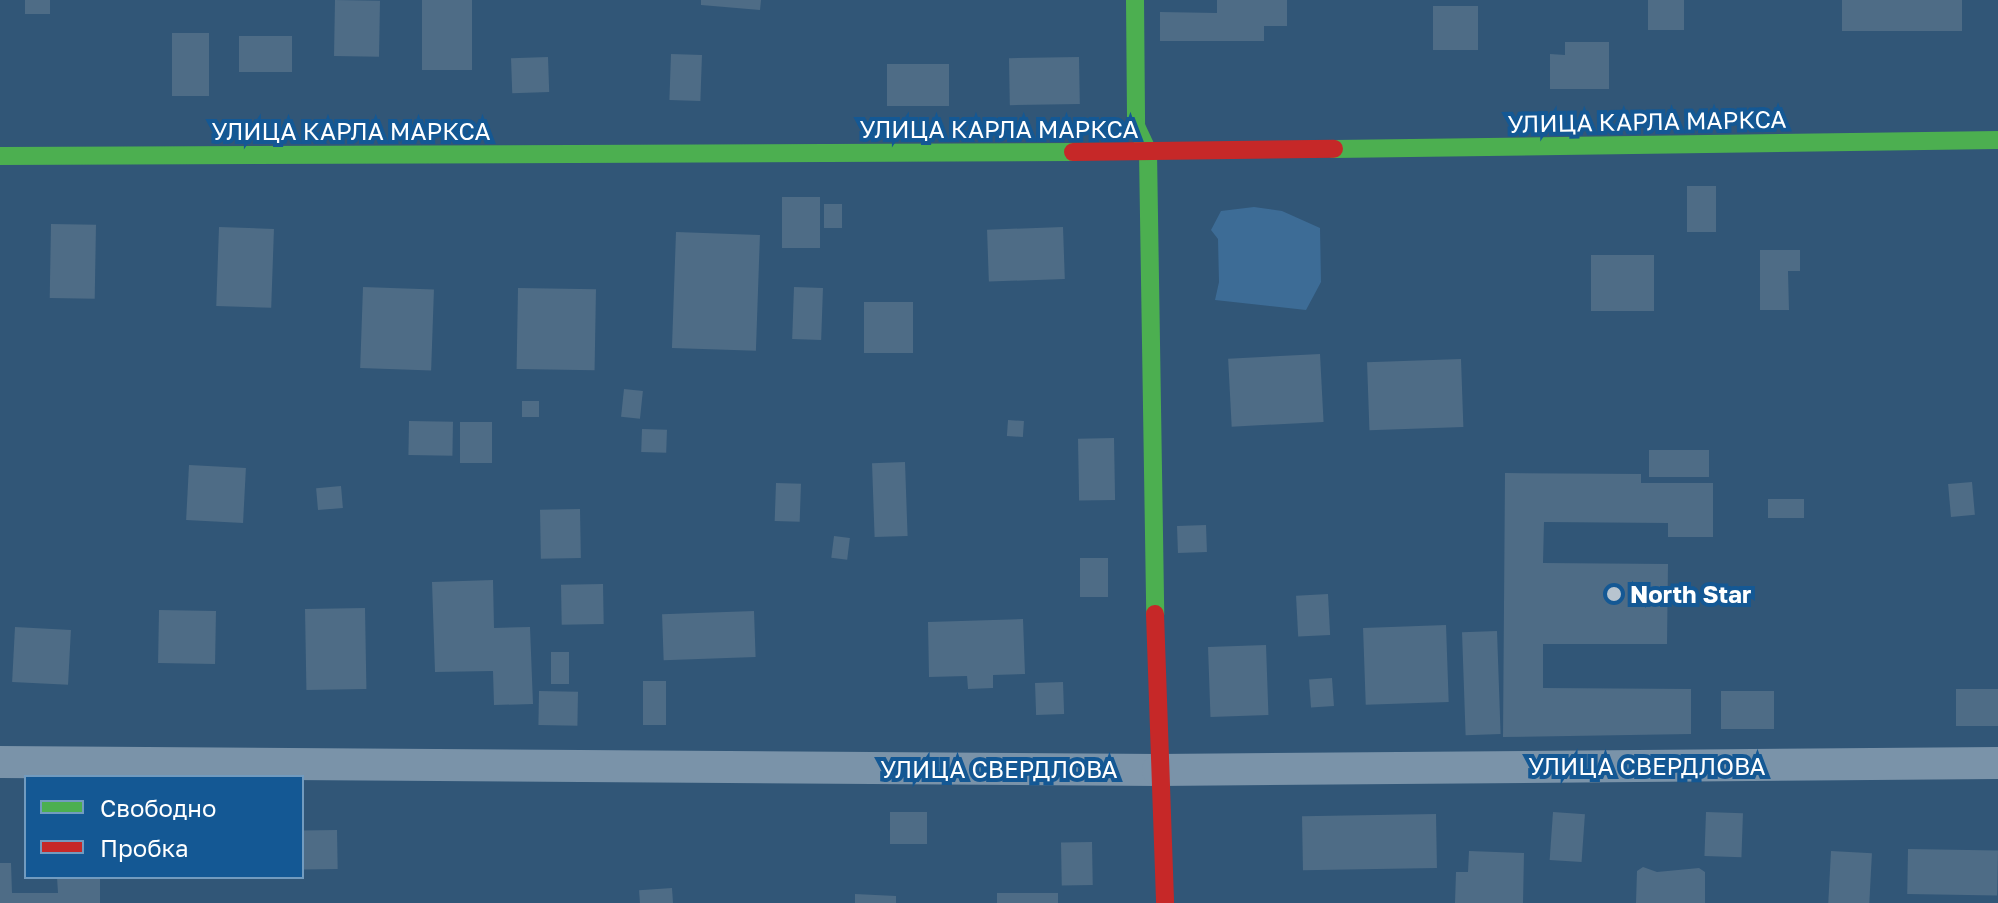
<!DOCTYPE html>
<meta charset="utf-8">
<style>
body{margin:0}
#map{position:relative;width:1998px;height:903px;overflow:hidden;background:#315677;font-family:"Golos Text",sans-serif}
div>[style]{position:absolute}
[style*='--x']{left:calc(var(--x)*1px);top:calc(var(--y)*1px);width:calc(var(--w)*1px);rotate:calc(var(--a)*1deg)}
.water>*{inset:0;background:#3d6c96}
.building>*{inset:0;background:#4e6c86;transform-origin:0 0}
.street>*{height:32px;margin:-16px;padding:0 16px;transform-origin:16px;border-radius:16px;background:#7a93a9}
.fast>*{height:18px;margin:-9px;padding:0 9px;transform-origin:9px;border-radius:9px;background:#4caf50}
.jam>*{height:18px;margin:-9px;padding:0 9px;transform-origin:9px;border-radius:9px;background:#c62828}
.dots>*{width:22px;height:22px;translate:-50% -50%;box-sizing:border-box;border:4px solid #145894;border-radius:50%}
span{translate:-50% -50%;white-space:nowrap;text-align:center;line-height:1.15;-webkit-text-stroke:8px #145894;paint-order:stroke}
.street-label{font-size:24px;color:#fff}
.poi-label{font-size:24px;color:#fff;font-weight:700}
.left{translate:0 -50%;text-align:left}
.legend{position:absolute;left:24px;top:775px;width:280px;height:104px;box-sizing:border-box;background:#145894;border:2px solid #729bbf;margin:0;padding:10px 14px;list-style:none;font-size:24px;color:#fff}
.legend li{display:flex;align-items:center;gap:16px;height:40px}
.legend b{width:40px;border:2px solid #729bbf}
</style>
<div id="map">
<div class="water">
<i style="clip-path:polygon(1254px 207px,1282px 211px,1320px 228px,1321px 282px,1306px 310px,1215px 300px,1219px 282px,1218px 239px,1211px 230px,1221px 211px)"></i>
</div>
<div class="building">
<i style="left:25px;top:0;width:25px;height:14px"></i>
<i style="left:335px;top:0;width:45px;height:56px;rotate:1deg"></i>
<i style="left:422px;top:0;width:50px;height:70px"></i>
<i style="clip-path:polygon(701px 0,761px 0,760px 10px,701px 5px)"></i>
<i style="clip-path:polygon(1217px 0,1287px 0,1287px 26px,1264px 26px,1264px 41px,1160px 41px,1160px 12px,1217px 13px)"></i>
<i style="left:1648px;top:0;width:36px;height:30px"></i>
<i style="left:1842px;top:0;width:120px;height:31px"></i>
<i style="left:1433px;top:6px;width:45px;height:44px"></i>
<i style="left:172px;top:33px;width:37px;height:63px"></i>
<i style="left:292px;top:36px;width:36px;height:53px;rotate:90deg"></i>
<i style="clip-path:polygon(1565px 42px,1609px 42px,1609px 89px,1550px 89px,1550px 54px,1565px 55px)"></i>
<i style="left:671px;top:54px;width:31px;height:46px;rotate:2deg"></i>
<i style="left:548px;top:57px;width:35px;height:37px;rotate:88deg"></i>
<i style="left:1079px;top:57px;width:47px;height:70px;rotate:89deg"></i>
<i style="left:887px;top:64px;width:62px;height:42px"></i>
<i style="left:1687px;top:186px;width:29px;height:46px"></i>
<i style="left:782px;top:197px;width:38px;height:51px"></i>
<i style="left:824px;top:204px;width:18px;height:24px"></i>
<i style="left:51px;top:224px;width:45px;height:74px;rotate:1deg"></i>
<i style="left:219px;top:227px;width:55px;height:79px;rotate:2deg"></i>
<i style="left:1063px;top:227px;width:52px;height:76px;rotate:88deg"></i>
<i style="left:676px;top:232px;width:84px;height:116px;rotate:2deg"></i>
<i style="clip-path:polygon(1760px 250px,1800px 250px,1800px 271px,1788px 271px,1789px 310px,1760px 310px)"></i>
<i style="left:1591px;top:255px;width:63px;height:56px"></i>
<i style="left:363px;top:287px;width:71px;height:81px;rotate:2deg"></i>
<i style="left:794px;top:287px;width:29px;height:52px;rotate:2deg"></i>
<i style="left:518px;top:288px;width:78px;height:81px;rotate:1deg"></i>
<i style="left:864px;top:302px;width:49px;height:51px"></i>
<i style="left:1320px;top:354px;width:68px;height:92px;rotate:87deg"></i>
<i style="left:1461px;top:359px;width:68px;height:94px;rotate:88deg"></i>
<i style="left:624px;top:389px;width:19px;height:28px;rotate:6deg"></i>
<i style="left:522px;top:401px;width:17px;height:16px"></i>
<i style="left:1008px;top:420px;width:16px;height:16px;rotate:4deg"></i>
<i style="left:409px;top:421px;width:44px;height:34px;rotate:1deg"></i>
<i style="left:460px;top:422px;width:32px;height:41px"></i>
<i style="left:642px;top:429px;width:25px;height:23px;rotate:2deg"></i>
<i style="left:1114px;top:438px;width:62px;height:36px;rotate:89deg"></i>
<i style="left:1649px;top:450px;width:60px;height:27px"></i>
<i style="left:905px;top:462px;width:74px;height:33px;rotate:88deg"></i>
<i style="left:189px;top:465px;width:57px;height:55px;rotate:3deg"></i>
<i style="clip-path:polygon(1505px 473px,1641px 474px,1641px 483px,1713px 483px,1713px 537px,1668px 537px,1668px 523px,1544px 522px,1543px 563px,1668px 564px,1667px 644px,1543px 644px,1543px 688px,1691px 689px,1691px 734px,1503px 737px)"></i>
<i style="left:1972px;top:482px;width:33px;height:24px;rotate:85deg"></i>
<i style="left:776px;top:483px;width:25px;height:38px;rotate:2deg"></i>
<i style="left:341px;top:486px;width:22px;height:25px;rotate:85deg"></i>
<i style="left:1768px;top:499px;width:36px;height:19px"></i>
<i style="left:580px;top:509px;width:49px;height:40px;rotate:89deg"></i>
<i style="left:1206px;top:525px;width:27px;height:29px;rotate:88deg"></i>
<i style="left:834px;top:536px;width:16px;height:22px;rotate:7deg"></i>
<i style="left:1080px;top:558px;width:28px;height:39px"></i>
<i style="clip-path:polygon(493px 580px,494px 628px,530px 627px,533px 704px,494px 705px,493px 671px,435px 672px,432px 582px)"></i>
<i style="left:603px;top:584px;width:40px;height:42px;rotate:89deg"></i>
<i style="left:1328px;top:594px;width:41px;height:32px;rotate:87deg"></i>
<i style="left:365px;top:608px;width:81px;height:60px;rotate:89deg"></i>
<i style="left:159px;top:610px;width:57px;height:53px;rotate:1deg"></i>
<i style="left:754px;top:611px;width:46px;height:92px;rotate:88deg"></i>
<i style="clip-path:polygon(1023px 619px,1025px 674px,993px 675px,993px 688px,968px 689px,967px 676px,929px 677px,928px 622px)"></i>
<i style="left:1446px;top:625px;width:77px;height:83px;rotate:88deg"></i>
<i style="left:15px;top:627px;width:56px;height:55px;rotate:3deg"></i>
<i style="left:1497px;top:631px;width:103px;height:35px;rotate:88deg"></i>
<i style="left:1266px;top:645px;width:70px;height:58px;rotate:88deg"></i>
<i style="left:551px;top:652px;width:18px;height:32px"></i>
<i style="left:1332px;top:678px;width:28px;height:23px;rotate:86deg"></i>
<i style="left:643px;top:681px;width:23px;height:44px"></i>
<i style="left:1063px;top:682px;width:32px;height:28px;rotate:88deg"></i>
<i style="left:1998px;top:689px;width:37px;height:42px;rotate:90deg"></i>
<i style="left:539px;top:691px;width:39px;height:34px;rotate:1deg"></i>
<i style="left:1721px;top:691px;width:53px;height:38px"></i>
<i style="left:890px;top:812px;width:37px;height:32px"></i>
<i style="left:1553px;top:812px;width:32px;height:48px;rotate:4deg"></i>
<i style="left:1706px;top:812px;width:37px;height:44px;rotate:2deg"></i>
<i style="left:1436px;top:814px;width:54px;height:134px;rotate:89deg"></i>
<i style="left:337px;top:830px;width:39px;height:35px;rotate:89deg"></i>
<i style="left:1092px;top:842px;width:43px;height:31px;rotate:89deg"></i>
<i style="left:1908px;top:849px;width:90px;height:45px;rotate:1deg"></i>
<i style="clip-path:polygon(1469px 851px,1524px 853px,1523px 903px,1455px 903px,1456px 872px,1468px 872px)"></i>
<i style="left:1831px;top:851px;width:41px;height:52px;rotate:3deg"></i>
<i style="clip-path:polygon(0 863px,11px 863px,12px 893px,58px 893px,57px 877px,100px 877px,100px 903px,0 903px)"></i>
<i style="clip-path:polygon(1643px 867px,1657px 872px,1699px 868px,1705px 872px,1705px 903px,1636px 903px,1637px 871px)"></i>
<i style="left:672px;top:888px;width:15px;height:33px;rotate:86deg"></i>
<i style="left:1058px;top:893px;width:10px;height:61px;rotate:90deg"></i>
<i style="clip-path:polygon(855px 894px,896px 896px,896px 903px,855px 903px)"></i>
</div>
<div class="street">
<i style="--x:0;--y:762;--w:1158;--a:0.4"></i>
<i style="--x:1158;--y:770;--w:840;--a:-0.48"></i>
</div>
<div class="fast">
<i style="--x:1135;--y:0;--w:126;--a:89.5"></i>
<i style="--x:1136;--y:126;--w:29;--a:65"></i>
<i style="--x:1148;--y:152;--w:462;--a:89.1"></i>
<i style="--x:1334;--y:149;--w:664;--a:-0.78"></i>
<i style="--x:0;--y:156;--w:1073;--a:-0.21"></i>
</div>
<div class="jam">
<i style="--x:1073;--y:152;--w:261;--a:-0.7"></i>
<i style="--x:1155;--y:614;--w:289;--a:88"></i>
</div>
<div class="dots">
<i style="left:1614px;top:594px;background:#b7c4cf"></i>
</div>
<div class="street-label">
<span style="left:1647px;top:121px;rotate:-1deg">УЛИЦА КАРЛА МАРКСА</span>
<span style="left:999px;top:129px">УЛИЦА КАРЛА МАРКСА</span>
<span style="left:351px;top:131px">УЛИЦА КАРЛА МАРКСА</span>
<span style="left:1647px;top:766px">УЛИЦА СВЕРДЛОВА</span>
<span style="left:999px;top:769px">УЛИЦА СВЕРДЛОВА</span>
</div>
<div class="poi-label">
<span class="left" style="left:1630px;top:594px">North Star</span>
</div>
<ul class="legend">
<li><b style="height:10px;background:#4caf50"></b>Свободно</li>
<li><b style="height:10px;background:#c62828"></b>Пробка</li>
</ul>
</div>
